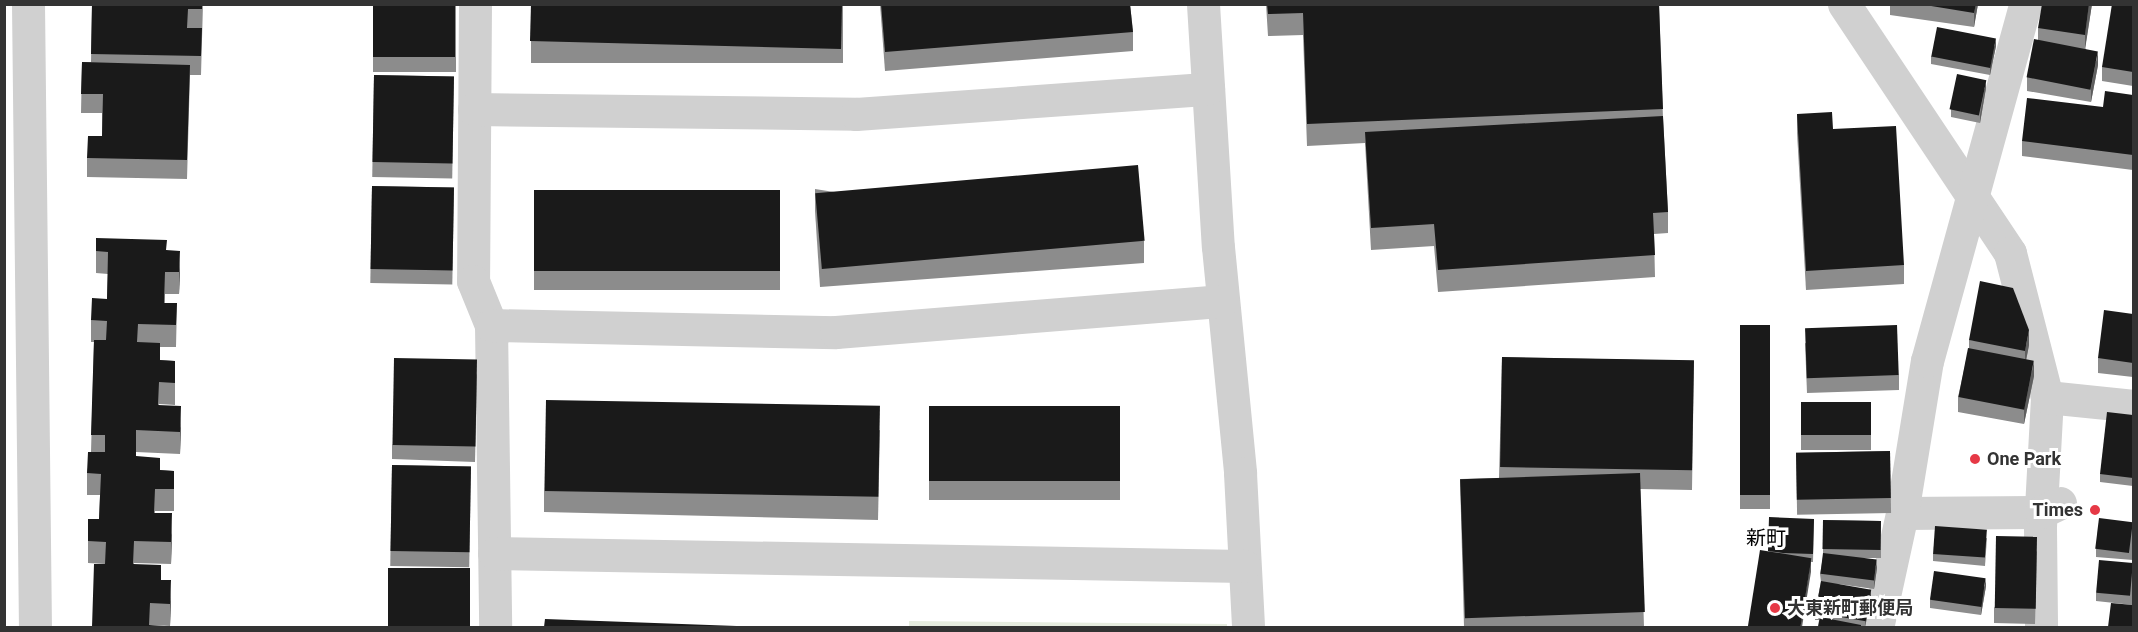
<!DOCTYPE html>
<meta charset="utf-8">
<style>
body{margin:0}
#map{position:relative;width:2138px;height:632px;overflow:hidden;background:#fff;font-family:Roboto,"Noto Sans JP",sans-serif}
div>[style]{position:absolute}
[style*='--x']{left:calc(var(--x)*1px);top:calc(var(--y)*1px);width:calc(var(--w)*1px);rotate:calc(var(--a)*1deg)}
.green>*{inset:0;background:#e6ecdf}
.minor>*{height:33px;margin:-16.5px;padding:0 16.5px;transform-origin:16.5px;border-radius:16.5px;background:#d0d0d0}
.wall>*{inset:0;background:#8c8c8c;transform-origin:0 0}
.shaded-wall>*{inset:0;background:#5f5f5f}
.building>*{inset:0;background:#1a1a1a;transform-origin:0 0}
.dots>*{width:16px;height:16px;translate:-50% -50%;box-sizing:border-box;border:3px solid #fff;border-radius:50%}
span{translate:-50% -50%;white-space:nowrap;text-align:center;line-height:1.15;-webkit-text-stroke:6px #fff;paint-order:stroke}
.poi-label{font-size:18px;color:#333;font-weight:700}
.left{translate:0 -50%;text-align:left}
.right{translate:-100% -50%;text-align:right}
.neighbourhood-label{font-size:20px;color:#000}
.frame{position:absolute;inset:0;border:6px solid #333;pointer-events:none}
</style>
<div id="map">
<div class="green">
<i style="clip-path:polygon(909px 621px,1227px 624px,1227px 627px,909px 628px)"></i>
</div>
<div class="minor">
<i style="--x:28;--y:4;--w:624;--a:89.36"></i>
<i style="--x:475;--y:4;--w:277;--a:90.4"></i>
<i style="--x:473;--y:281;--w:48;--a:67.8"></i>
<i style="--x:491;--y:325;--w:303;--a:89.2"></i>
<i style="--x:1203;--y:4;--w:243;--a:86.5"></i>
<i style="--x:1218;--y:247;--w:227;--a:84.4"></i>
<i style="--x:1240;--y:473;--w:155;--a:87"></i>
<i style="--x:1844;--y:4;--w:299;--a:56.3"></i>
<i style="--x:2010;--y:253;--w:149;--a:75.6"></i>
<i style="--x:2047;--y:397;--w:131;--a:93.1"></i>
<i style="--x:2040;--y:528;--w:100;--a:89.4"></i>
<i style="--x:474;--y:109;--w:382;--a:0.7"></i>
<i style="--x:856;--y:114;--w:353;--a:-4.1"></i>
<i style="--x:491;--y:325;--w:345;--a:1.2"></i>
<i style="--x:836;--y:332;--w:388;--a:-4.6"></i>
<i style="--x:2047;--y:397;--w:87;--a:5.9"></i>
<i style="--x:1902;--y:513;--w:139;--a:-0.4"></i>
<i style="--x:2041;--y:512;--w:21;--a:-25"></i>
<i style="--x:494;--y:553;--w:750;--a:0.99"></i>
<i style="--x:1877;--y:628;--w:118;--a:-77.7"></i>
<i style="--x:1902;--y:513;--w:154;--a:-80.7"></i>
<i style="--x:1927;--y:361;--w:370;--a:-74.6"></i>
</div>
<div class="wall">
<i style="clip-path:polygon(92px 4px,203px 4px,201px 75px,190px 75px,187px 179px,87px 177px,87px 158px,102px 136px,102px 113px,81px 113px,82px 62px,91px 62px)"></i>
<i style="left:373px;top:4px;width:83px;height:68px"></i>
<i style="left:531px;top:4px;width:312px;height:59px"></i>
<i style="clip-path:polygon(880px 4px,1130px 4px,1133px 32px,1133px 51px,885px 71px)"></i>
<i style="clip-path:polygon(1266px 4px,1659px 4px,1663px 118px,1668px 212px,1668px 233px,1654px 234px,1655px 277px,1438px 292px,1434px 246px,1371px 250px,1365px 143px,1307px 146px,1303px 35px,1268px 36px)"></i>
<i style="clip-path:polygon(1890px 4px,1978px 4px,1974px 27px,1890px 15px)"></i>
<i style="clip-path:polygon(2092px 4px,2085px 48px,2098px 65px,2091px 102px,2027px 91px,2027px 77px,2038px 40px,2038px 28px)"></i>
<i style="clip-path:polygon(2133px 6px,2133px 86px,2102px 81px,2102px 67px)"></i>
<i style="clip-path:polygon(1996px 46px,1990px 75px,1931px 64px,1931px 56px)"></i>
<i style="left:374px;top:75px;width:80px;height:102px;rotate:1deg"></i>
<i style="clip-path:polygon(1986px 88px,1980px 123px,1951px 117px,1951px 109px)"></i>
<i style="clip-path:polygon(2133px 95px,2133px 170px,2022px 156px,2022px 141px)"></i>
<i style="clip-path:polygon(1797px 114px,1833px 129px,1904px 265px,1904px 284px,1806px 290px,1797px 133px)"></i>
<i style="left:372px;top:186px;width:82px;height:97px;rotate:1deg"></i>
<i style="clip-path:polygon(815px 189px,1144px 241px,1144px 263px,820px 287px,815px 211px)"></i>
<i style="left:534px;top:190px;width:246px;height:100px"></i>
<i style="clip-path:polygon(167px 250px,180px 273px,179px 294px,165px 294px,165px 303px,177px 303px,176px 347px,160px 347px,160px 360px,175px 361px,175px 405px,159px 404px,159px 405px,181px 428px,180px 454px,136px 452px,136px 456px,160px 470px,174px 471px,174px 511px,155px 511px,155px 513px,172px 535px,171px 564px,134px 563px,134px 564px,161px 580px,171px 602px,170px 626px,150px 625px,150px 626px,92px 627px,105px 564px,88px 563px,88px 519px,99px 519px,100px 495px,87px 495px,87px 473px,91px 452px,94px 342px,91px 342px,91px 320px,107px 299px,108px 274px,96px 273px,96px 251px)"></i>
<i style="clip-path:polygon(2133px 314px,2133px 377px,2098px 373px,2098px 358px)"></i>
<i style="left:1740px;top:325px;width:30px;height:184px"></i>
<i style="clip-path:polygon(1969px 340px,2029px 345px,2026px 360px,2034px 376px,2024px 424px,1958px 412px,1958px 397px,1969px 348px)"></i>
<i style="clip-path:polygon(1805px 343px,1899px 375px,1899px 390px,1807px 393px)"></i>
<i style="clip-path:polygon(1502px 357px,1694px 361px,1692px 490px,1640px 489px,1644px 627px,1464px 627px,1460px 479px,1499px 478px)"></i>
<i style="clip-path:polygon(477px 374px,475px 462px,392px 459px,392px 445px)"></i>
<i style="left:1801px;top:402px;width:70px;height:48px"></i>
<i style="left:929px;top:406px;width:191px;height:94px"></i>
<i style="clip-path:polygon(2133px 415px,2133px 486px,2100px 482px,2100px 474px)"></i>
<i style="clip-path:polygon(880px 430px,878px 520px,544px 512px,544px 491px)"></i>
<i style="left:1890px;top:451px;width:62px;height:94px;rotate:89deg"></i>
<i style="left:392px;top:465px;width:79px;height:101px;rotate:1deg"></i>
<i style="clip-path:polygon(1814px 519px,1813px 562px,1811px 562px,1811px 572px,1768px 551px)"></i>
<i style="clip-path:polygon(1823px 520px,1881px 521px,1881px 558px,1857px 558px,1877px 568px,1874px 589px,1838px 584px,1871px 598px,1865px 627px,1818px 627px,1819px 620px,1815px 620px,1815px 612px,1821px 582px,1820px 574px,1823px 557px)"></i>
<i style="clip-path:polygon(2133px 522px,2133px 560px,2096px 557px,2096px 549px)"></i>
<i style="clip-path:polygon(1987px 538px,1985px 566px,1933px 561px,1933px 554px)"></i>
<i style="clip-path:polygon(2037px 551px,2035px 624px,1994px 623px,1994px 608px)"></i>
<i style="clip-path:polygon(2133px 563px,2133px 605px,2096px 601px,2096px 593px)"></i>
<i style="clip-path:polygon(1986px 586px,1981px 615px,1930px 608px,1930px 600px)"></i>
</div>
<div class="shaded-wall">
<i style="clip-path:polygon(1976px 4px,1978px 4px,1974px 27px,1974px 13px)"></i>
<i style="clip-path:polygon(2089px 4px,2092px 4px,2085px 50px,2085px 35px)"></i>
<i style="clip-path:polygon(1996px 38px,1996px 46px,1990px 75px,1990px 67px)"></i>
<i style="clip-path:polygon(2098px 51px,2098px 65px,2091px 102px,2091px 88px)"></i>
<i style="clip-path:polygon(1986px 80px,1986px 88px,1980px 123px,1980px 115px)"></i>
<i style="clip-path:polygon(180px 251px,180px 273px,179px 294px,179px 272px)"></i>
<i style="clip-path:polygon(2029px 330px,2029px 345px,2025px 366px,2025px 351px)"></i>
<i style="clip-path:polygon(2034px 361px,2034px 376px,2024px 424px,2024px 410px)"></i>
<i style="clip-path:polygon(181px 406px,181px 428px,180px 454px,180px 432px)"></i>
<i style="clip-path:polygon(172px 513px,172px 535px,171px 564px,171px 542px)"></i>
<i style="clip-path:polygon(1811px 558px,1811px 572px,1802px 627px,1800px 627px)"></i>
<i style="clip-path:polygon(1877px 560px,1877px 568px,1874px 589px,1874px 581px)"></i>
<i style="clip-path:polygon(1986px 578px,1986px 586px,1981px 615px,1981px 607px)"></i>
<i style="clip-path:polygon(171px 580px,171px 602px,170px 626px,170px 604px)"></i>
<i style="clip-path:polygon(1871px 590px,1871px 598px,1865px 627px,1865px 621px)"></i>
</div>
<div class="building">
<i style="clip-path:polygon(92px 4px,202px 4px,202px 9px,188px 9px,187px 28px,202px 28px,201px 56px,91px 54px)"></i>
<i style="left:373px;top:4px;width:82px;height:53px"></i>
<i style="clip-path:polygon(531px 4px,842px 4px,841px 49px,530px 41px)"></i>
<i style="clip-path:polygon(881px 4px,1130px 4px,1133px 32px,885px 52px)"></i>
<i style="clip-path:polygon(1267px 4px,1659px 4px,1663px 109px,1307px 124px,1303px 13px,1268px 14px)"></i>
<i style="clip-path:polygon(1919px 4px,1976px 4px,1974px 13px)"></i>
<i style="clip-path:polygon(2042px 4px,2089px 4px,2085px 35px,2038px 28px)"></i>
<i style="clip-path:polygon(2112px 4px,2133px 6px,2133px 72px,2102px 67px)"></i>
<i style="left:1937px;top:27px;width:60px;height:30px;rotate:11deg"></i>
<i style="left:2034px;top:39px;width:65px;height:39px;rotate:11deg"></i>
<i style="clip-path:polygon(82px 62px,190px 65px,187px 160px,87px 158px,88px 136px,102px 136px,103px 94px,81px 94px)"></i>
<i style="left:1957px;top:74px;width:30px;height:36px;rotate:12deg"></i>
<i style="left:374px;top:75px;width:80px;height:87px;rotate:1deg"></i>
<i style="clip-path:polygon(2105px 91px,2133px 95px,2133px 155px,2022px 141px,2027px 98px,2103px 107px)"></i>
<i style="clip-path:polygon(1832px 112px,1833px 129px,1896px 126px,1904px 265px,1806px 271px,1797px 114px)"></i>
<i style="clip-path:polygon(1663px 116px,1668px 212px,1653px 213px,1655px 255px,1438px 270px,1434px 224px,1371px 228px,1365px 132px)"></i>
<i style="left:1138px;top:165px;width:76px;height:324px;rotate:85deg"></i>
<i style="left:372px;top:186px;width:82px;height:83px;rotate:1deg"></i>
<i style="left:534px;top:190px;width:246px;height:81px"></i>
<i style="clip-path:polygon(96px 238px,167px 240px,166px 250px,180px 251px,179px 272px,165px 272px,164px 303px,177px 303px,176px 325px,138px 324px,137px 342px,160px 343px,160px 360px,175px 361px,175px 383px,159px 382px,158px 405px,181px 406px,180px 432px,136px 430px,136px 456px,160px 458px,160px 470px,174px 471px,174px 489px,155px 489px,154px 513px,172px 513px,171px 542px,134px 541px,133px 564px,161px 565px,161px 580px,171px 580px,170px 604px,150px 603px,149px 625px,164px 626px,164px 627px,92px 627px,94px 564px,105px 564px,106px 542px,88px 541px,88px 519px,99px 519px,101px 474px,87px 473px,88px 452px,105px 452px,105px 435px,91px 435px,94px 340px,106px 340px,107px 321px,91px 320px,92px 298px,107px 299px,108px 252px,96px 251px)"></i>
<i style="clip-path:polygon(1980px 281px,2013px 288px,2029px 330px,2025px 351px,1969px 340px)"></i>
<i style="clip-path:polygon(2104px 310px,2133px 314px,2133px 363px,2098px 358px)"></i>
<i style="left:1740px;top:325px;width:30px;height:170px"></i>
<i style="left:1897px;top:325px;width:50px;height:92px;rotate:88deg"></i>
<i style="left:1968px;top:348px;width:67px;height:50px;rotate:11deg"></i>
<i style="left:1502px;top:357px;width:192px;height:110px;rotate:1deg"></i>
<i style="left:394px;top:358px;width:83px;height:87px;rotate:1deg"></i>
<i style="left:546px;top:400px;width:334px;height:91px;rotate:1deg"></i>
<i style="left:1801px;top:402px;width:70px;height:33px"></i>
<i style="left:929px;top:406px;width:191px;height:75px"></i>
<i style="clip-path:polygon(2107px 412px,2133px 415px,2133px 478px,2100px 474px)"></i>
<i style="left:1890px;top:451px;width:47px;height:94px;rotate:89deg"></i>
<i style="left:392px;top:465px;width:79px;height:86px;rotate:1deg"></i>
<i style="left:1640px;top:473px;width:139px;height:180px;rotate:88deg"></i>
<i style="clip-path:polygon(1769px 517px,1814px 519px,1813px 554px,1783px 553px,1768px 551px)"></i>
<i style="left:2099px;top:518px;width:34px;height:31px;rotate:7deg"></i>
<i style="left:1823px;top:520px;width:58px;height:29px;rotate:1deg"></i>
<i style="left:1935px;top:526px;width:52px;height:28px;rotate:4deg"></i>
<i style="left:1996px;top:536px;width:41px;height:72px;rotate:1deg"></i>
<i style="left:1760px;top:550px;width:52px;height:78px;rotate:9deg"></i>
<i style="left:1823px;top:553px;width:54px;height:21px;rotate:7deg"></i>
<i style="left:2099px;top:560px;width:34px;height:33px;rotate:5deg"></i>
<i style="left:388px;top:568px;width:82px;height:59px"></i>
<i style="left:1934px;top:571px;width:52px;height:29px;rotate:8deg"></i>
<i style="left:1821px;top:581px;width:51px;height:32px;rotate:10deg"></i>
<i style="clip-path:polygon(2111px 603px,2133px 605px,2133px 627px,2108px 627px)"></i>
<i style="clip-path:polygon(1820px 617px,1861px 625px,1861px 627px,1818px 627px)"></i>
<i style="clip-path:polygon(545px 619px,765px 627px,544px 627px)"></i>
</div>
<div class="dots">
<i style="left:1975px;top:459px;background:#e63946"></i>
<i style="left:2095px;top:510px;background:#e63946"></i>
<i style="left:1775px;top:608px;background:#e63946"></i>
</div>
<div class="poi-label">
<span class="left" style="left:1987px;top:459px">One Park</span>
<span class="right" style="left:2083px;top:510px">Times</span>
<span class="left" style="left:1787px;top:608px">大東新町郵便局</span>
</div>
<div class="neighbourhood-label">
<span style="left:1766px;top:538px">新町</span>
</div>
<div class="frame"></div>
</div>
